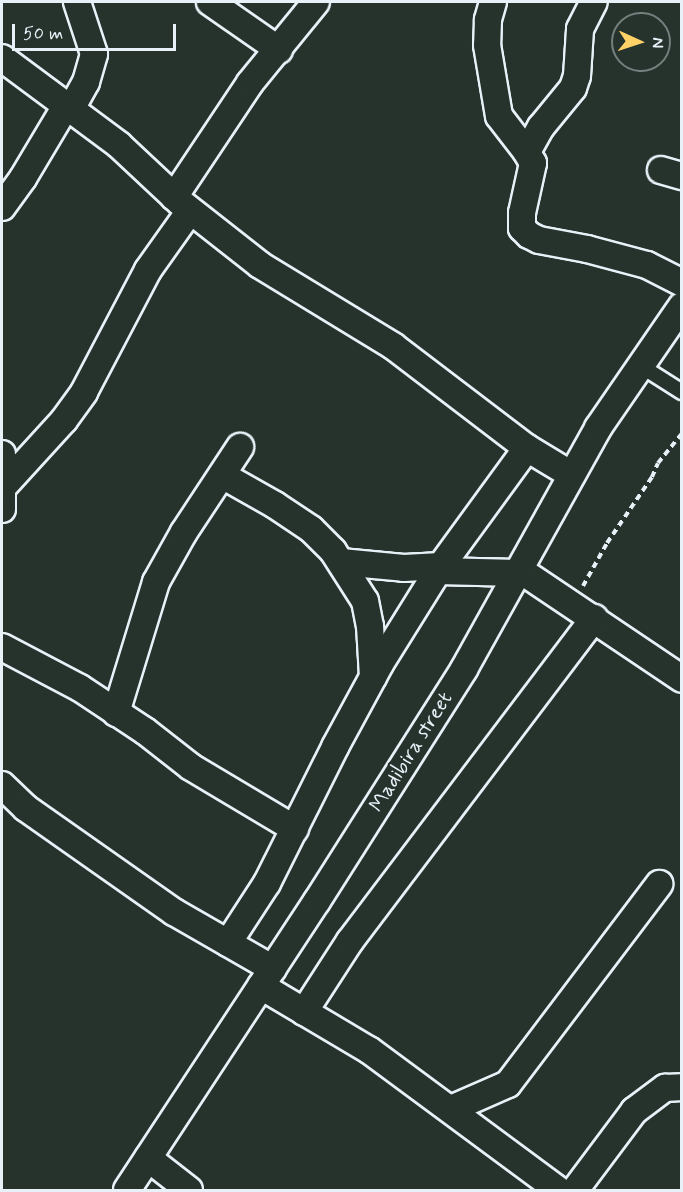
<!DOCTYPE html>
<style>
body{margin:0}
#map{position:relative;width:683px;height:1192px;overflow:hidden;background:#26332d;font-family:Mynerve,sans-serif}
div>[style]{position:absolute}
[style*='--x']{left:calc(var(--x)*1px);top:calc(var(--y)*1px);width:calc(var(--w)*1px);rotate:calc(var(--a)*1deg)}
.path>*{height:4px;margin-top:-2px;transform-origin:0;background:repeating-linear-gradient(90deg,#e8f1f8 0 6px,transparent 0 10.5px)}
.roads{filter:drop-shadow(2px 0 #e8f1f8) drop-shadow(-2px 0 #e8f1f8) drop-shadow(0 2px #e8f1f8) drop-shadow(0 -2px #e8f1f8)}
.lane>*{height:14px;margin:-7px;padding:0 7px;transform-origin:7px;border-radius:7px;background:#26332d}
.street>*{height:26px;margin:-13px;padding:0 13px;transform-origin:13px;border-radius:13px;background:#26332d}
span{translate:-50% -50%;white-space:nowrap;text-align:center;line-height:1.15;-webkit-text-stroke:4.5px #26332d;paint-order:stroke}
.street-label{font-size:21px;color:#e8f1f8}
.frame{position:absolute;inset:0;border:3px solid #e8f1f8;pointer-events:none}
.north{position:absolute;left:611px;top:12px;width:60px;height:60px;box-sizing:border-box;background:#26332d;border:2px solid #747f7e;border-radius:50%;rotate:93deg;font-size:16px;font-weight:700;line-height:24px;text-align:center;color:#e8f1f8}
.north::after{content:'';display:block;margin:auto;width:21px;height:27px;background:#ffd166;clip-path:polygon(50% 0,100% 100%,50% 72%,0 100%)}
.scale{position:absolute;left:12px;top:24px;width:164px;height:27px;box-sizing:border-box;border:3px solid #e8f1f8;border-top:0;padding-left:8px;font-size:18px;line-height:21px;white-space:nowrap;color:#e8f1f8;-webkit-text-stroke:4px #26332d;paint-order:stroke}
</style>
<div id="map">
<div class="path">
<i style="--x:583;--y:586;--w:49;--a:-60.8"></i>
<i style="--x:607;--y:543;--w:80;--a:-55.7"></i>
<i style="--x:652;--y:477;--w:15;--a:-67"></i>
<i style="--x:658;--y:463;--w:38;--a:-51"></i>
</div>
<div class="roads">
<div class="lane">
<i style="--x:641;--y:366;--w:49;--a:32.4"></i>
</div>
<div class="street">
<i style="--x:210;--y:2;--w:84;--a:34.8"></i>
<i style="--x:493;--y:2;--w:19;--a:106"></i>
<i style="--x:488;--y:20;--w:25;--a:92"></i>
<i style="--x:487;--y:45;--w:72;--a:80.4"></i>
<i style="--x:499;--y:116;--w:44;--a:52.4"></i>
<i style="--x:526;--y:151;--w:14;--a:60"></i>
<i style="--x:533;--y:163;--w:51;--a:102.4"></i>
<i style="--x:522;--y:213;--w:15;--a:90"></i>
<i style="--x:522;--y:228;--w:10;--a:45"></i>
<i style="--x:529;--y:235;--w:11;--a:27"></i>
<i style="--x:539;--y:240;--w:49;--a:10.6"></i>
<i style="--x:587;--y:249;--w:62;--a:14.9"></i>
<i style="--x:647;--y:265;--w:39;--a:27"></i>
<i style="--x:2;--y:58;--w:146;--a:36.6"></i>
<i style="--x:119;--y:145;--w:83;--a:43.1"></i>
<i style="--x:180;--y:202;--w:102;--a:38.2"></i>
<i style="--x:260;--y:265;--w:156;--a:31.3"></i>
<i style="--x:393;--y:346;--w:168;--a:37.3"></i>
<i style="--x:527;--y:448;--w:52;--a:31"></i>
<i style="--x:71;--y:109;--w:31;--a:-61"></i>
<i style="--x:86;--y:82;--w:29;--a:-74"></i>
<i style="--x:94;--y:54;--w:55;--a:-108.1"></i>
<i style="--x:527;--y:152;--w:29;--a:-61"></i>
<i style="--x:541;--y:127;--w:50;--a:-50.6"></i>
<i style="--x:573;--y:88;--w:13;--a:-72"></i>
<i style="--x:577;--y:76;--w:47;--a:-86.3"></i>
<i style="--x:580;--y:29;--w:30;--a:-63"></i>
<i style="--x:661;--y:170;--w:22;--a:16"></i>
<i style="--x:174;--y:197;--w:137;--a:-56.3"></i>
<i style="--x:250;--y:83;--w:104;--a:-50.8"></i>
<i style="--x:2;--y:207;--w:36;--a:-54"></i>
<i style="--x:23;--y:178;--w:84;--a:-59.2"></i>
<i style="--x:2;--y:454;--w:55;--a:90"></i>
<i style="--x:222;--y:475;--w:61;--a:29.5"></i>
<i style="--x:275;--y:505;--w:43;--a:33.7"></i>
<i style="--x:311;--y:529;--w:31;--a:45"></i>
<i style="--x:333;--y:551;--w:59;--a:57.4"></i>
<i style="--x:365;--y:601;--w:25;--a:79"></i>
<i style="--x:370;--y:626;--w:51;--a:86.6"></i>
<i style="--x:2;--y:488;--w:92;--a:-47.6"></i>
<i style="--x:64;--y:420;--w:34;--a:-54"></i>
<i style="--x:84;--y:392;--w:138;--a:-62.3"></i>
<i style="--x:148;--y:270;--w:72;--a:-54.6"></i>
<i style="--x:341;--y:562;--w:63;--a:5.4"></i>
<i style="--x:404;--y:568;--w:37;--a:-3"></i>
<i style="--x:520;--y:570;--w:195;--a:33.9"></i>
<i style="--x:438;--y:571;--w:80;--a:1.4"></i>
<i style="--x:2;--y:647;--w:88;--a:27.7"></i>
<i style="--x:80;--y:688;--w:78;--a:33.5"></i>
<i style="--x:145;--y:731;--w:58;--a:38"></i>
<i style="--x:191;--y:767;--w:121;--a:30.8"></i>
<i style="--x:116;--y:713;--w:137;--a:-73"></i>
<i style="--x:156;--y:582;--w:57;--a:-60.8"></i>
<i style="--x:184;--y:532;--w:102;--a:-56.6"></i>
<i style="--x:2;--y:785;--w:33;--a:44"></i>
<i style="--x:26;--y:808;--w:181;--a:35.1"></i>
<i style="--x:174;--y:912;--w:114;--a:29.9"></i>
<i style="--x:228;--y:943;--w:72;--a:-57"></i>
<i style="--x:267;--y:883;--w:152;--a:-63.4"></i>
<i style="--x:335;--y:747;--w:94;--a:-61.5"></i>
<i style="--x:380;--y:664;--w:115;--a:-58.1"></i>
<i style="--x:441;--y:566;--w:146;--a:-53.9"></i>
<i style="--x:261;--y:986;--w:126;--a:30.7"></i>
<i style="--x:369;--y:1050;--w:235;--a:36.5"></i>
<i style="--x:304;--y:1012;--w:85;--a:-57.1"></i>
<i style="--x:350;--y:941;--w:405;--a:-52.9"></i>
<i style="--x:451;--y:1109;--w:62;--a:-23.7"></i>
<i style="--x:508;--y:1084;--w:251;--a:-52.9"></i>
<i style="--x:148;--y:1158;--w:52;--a:38"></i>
<i style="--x:127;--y:1190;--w:346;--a:-56.7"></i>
<i style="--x:317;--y:901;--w:275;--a:-57.6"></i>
<i style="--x:464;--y:669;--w:276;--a:-60.9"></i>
<i style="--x:598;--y:428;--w:148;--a:-55.5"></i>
<i style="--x:575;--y:1190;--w:99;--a:-53.2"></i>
<i style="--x:634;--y:1111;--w:39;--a:-37"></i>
<i style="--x:665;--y:1088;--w:17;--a:-3"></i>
</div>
</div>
<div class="street-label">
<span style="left:411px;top:752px;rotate:-58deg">Madibira street</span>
</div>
<div class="frame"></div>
<div class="north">N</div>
<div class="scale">50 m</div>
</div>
